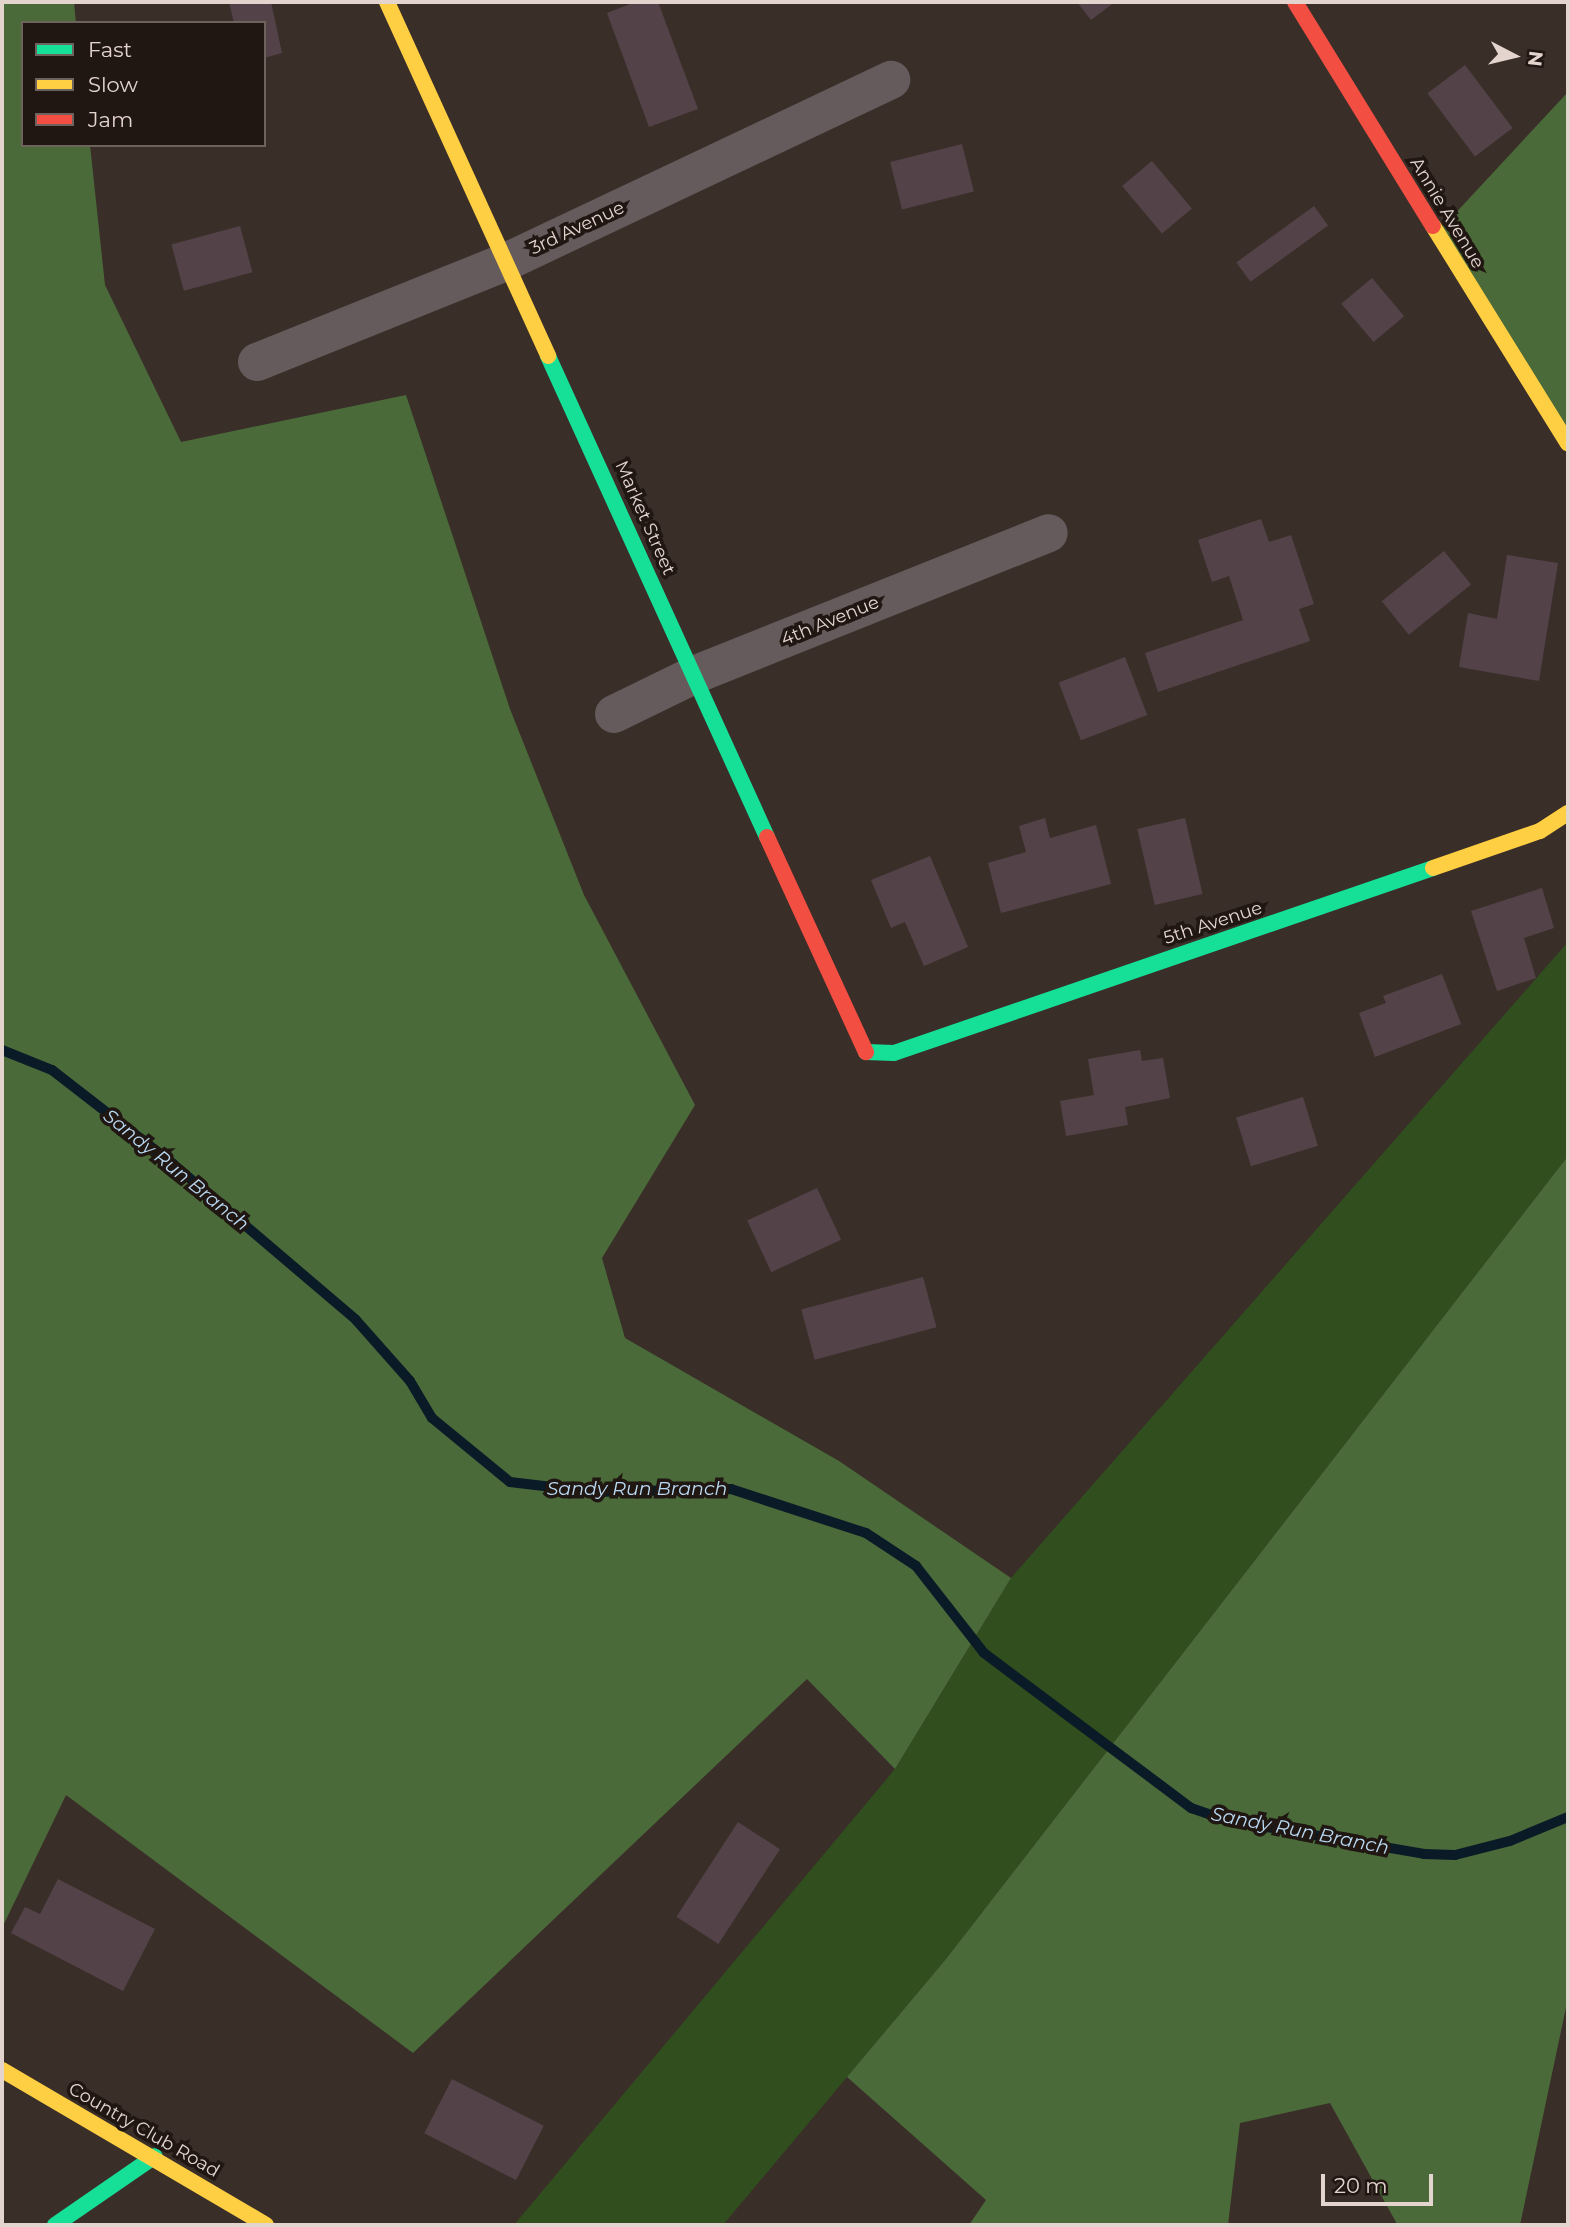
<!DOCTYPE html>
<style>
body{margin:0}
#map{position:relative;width:1570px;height:2227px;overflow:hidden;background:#3a2e29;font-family:Montserrat,sans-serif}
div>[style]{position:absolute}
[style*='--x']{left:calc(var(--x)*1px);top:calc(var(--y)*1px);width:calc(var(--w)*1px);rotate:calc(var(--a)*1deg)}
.green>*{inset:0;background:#304e1e}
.forest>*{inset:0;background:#4a6a39}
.stream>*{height:10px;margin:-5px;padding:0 5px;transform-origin:5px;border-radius:5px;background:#0a1b27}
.building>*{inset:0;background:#534349;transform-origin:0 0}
.street>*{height:38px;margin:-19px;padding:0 19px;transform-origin:19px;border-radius:19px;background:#665b5c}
.fast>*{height:16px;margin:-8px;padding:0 8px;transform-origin:8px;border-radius:8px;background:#16e098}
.slow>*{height:16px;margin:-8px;padding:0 8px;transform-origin:8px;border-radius:8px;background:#ffcf43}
.jam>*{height:16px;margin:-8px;padding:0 8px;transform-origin:8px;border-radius:8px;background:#f24e42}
span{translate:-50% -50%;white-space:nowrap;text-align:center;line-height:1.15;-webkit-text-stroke:7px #201612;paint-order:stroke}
.street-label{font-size:18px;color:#e3d4ce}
.water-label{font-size:19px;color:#b9d9f3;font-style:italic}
.frame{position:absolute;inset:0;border:4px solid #e3d4ce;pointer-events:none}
.legend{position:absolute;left:21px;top:21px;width:245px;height:126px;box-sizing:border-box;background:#201612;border:2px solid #6e625d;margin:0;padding:9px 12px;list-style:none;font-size:21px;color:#e3d4ce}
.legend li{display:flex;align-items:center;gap:14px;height:35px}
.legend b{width:35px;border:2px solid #6e625d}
.north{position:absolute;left:1479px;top:21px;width:70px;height:70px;-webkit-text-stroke:5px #201612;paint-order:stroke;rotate:97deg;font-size:19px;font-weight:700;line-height:28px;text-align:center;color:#e3d4ce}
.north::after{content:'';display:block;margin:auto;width:24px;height:32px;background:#e3d4ce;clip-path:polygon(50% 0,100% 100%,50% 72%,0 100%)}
.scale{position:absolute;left:1321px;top:2174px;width:112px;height:32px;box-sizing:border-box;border:4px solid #e3d4ce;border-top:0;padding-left:9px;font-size:21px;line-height:24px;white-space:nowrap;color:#e3d4ce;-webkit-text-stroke:5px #201612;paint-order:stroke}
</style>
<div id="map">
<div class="green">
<i style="clip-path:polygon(1568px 942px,1568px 1156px,946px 1959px,723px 2225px,514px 2225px,895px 1769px,1011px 1578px)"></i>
</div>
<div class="forest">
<i style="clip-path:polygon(2px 2px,74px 2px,76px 23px,23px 23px,23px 145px,90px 145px,105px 285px,181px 442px,406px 395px,510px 709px,584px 895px,695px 1105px,602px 1258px,625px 1338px,839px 1461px,1011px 1578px,895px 1769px,807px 1679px,413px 2053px,66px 1795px,2px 1928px)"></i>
<i style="clip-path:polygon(1568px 92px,1568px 444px,1437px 233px)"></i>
<i style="clip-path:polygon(1568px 1156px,1568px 1998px,1520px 2225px,1397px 2224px,1330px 2103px,1240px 2123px,1228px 2225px,969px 2225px,986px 2200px,847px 2077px,946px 1959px)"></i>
</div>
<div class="stream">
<i style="--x:2;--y:1050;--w:54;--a:21.8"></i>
<i style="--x:52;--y:1070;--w:153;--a:37.8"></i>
<i style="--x:173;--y:1164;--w:240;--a:40.4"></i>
<i style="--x:356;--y:1320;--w:81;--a:48.5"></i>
<i style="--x:410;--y:1381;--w:43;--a:59.3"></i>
<i style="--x:432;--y:1418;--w:101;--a:39.4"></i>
<i style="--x:510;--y:1482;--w:85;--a:6.8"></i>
<i style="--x:594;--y:1492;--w:137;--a:-1.3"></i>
<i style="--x:731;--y:1489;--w:142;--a:18.1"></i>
<i style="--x:866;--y:1533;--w:60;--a:33.4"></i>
<i style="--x:916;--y:1566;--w:110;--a:52"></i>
<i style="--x:984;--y:1653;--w:259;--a:36.8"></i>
<i style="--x:1191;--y:1808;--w:37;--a:19"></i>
<i style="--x:1226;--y:1820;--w:201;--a:9.7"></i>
<i style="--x:1424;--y:1854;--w:31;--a:2"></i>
<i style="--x:1455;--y:1855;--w:57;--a:-14.3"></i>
<i style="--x:1510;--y:1841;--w:63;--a:-22.5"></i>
</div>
<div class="building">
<i style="clip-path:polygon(229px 2px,271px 2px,282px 53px,264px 58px,264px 23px,234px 23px)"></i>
<i style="clip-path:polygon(635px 2px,658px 2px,698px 109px,649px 127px,607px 13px)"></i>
<i style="clip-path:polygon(1077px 2px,1115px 2px,1091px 20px)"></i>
<i style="left:1465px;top:65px;width:79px;height:47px;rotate:53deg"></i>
<i style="left:962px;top:144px;width:49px;height:74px;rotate:76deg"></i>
<i style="left:1152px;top:161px;width:62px;height:39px;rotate:50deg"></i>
<i style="left:1314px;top:206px;width:24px;height:96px;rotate:54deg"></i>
<i style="left:240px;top:226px;width:48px;height:71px;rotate:75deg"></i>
<i style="left:1372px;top:278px;width:50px;height:40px;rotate:50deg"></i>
<i style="clip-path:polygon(1261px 519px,1269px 542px,1291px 535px,1314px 604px,1299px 609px,1310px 641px,1158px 692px,1145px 653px,1243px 620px,1229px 576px,1212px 582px,1198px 540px)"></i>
<i style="left:1444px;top:551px;width:43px;height:80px;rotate:51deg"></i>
<i style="clip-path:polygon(1507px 555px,1558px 563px,1539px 681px,1459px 667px,1468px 613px,1497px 619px)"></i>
<i style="left:1125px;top:657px;width:62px;height:71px;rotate:69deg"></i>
<i style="clip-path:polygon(1045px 818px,1050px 838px,1096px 825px,1111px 884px,1001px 913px,988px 863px,1026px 852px,1019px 826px)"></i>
<i style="left:1185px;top:818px;width:78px;height:49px;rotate:77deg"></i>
<i style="clip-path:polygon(930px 856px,968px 947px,924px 966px,905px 922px,891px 928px,871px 880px)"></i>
<i style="clip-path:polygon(1542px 888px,1554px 928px,1524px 938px,1536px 978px,1497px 991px,1471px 911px)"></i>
<i style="clip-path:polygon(1442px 974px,1461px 1024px,1375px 1057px,1359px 1013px,1386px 1003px,1383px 996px)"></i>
<i style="clip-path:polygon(1140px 1050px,1142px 1061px,1163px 1058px,1170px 1098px,1125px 1107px,1128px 1125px,1066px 1136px,1060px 1101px,1094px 1095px,1088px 1059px)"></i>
<i style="left:1303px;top:1097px;width:51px;height:70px;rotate:73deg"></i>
<i style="left:817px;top:1188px;width:57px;height:77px;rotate:65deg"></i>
<i style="left:923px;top:1277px;width:52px;height:126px;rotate:75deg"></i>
<i style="left:738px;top:1822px;width:50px;height:113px;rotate:33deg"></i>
<i style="clip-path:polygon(58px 1879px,155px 1929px,123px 1991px,11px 1933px,25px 1907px,40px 1914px)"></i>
<i style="left:452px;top:2079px;width:103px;height:61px;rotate:27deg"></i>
</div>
<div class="street">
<i style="--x:257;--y:362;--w:271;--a:-21.9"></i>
<i style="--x:508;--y:261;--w:424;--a:-25.3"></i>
<i style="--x:614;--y:714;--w:89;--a:-26"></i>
<i style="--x:694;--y:675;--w:382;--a:-21.8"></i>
</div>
<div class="fast">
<i style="--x:548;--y:356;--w:529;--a:65.52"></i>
<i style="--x:866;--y:1052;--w:28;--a:2"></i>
<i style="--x:894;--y:1053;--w:570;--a:-18.94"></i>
<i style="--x:55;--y:2225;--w:121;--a:-34.6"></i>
</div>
<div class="slow">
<i style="--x:387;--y:2;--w:389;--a:65.5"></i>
<i style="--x:1433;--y:226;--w:256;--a:58.2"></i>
<i style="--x:1433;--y:868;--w:113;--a:-19.1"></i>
<i style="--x:1540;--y:831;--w:33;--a:-33"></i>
<i style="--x:2;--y:2070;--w:306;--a:30.4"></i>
</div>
<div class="jam">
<i style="--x:1295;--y:2;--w:263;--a:58.4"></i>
<i style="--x:767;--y:837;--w:237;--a:65.3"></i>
</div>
<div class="street-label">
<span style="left:1447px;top:213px;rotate:59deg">Annie Avenue</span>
<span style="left:577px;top:228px;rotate:-25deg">3rd Avenue</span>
<span style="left:645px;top:518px;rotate:66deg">Market Street</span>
<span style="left:830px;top:621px;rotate:-22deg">4th Avenue</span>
<span style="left:1213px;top:923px;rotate:-18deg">5th Avenue</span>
<span style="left:144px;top:2130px;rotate:30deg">Country Club Road</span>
</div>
<div class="water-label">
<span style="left:176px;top:1170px;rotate:39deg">Sandy Run Branch</span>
<span style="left:637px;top:1489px">Sandy Run Branch</span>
<span style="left:1300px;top:1831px;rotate:11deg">Sandy Run Branch</span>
</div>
<div class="frame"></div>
<ul class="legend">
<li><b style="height:9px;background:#16e098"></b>Fast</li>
<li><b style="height:9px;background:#ffcf43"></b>Slow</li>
<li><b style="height:9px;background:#f24e42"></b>Jam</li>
</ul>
<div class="north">N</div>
<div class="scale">20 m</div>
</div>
